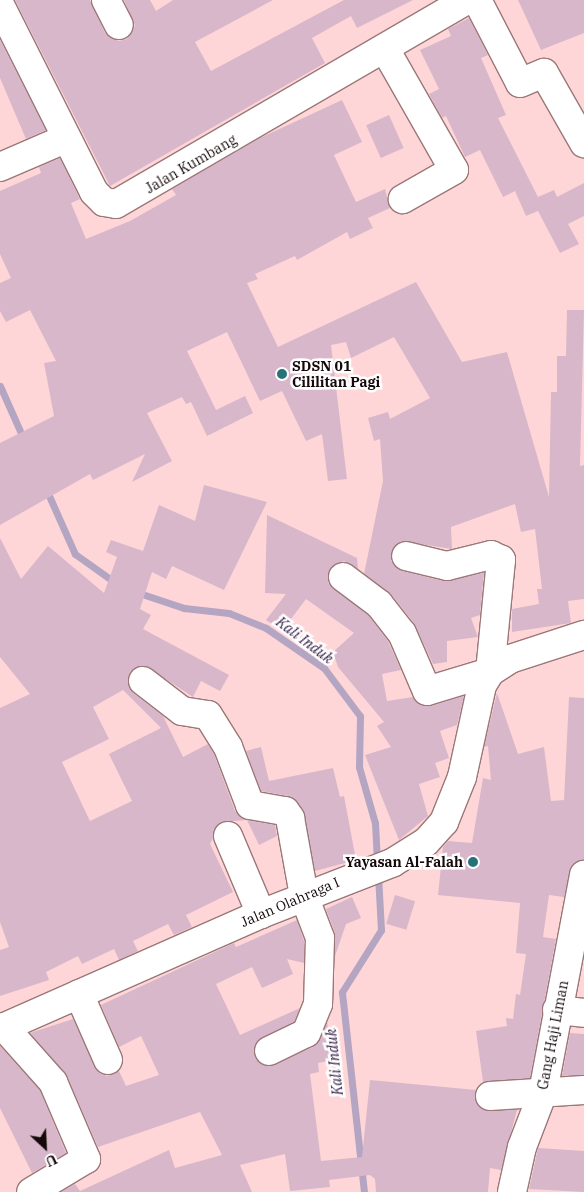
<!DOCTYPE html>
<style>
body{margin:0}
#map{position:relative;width:584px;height:1192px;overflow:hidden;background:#ffd6d7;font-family:"IBM Plex Serif",serif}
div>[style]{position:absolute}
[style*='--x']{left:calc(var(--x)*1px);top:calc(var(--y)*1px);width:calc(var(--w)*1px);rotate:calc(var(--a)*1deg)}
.stream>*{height:7px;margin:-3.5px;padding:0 3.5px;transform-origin:3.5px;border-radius:3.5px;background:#b4a5c3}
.building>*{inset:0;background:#d8b7ca;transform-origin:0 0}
.roads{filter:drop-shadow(1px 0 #9b7778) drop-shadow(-1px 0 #9b7778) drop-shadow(0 1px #9b7778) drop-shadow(0 -1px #9b7778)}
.minor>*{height:28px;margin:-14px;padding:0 14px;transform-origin:14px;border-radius:14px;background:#fff}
.dots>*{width:14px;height:14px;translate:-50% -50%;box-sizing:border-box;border:2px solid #fff;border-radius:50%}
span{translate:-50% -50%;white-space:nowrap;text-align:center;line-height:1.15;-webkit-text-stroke:5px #fff;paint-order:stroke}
.street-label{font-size:14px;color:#16090a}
.poi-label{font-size:14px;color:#16090a;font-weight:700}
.left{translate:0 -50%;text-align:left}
.right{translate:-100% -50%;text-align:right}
.water-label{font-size:15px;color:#362048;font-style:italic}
.north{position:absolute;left:20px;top:1122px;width:50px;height:50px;-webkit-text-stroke:4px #fff;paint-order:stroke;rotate:155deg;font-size:14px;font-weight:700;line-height:20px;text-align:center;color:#16090a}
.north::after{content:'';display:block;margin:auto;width:18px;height:22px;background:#16090a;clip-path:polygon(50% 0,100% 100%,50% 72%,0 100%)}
</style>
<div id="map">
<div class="stream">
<i style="--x:0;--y:386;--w:59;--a:66"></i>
<i style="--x:46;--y:489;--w:71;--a:66"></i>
<i style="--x:75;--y:554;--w:52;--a:35.5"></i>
<i style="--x:136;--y:592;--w:51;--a:18.4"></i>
<i style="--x:184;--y:608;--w:45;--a:6.3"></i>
<i style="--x:229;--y:613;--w:40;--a:22"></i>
<i style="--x:266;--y:628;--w:70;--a:34.6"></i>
<i style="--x:324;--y:668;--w:60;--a:53.1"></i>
<i style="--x:360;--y:716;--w:51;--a:91.1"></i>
<i style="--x:359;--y:767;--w:58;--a:74.1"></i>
<i style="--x:375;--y:823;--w:39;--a:87"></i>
<i style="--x:364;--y:1192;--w:201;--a:-96.3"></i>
<i style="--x:342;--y:992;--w:73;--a:-57.8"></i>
<i style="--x:381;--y:930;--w:55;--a:-93.1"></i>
</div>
<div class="building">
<i style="clip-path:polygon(15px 0,90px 0,105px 33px,119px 41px,127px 39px,135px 26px,124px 0,150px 0,156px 11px,173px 0,273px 0,195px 42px,211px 71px,344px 0,413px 0,357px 28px,351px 16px,312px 38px,325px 63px,110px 186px)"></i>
<i style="clip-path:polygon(518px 0,584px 0,584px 33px,541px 50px)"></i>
<i style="clip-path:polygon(469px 18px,488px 55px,481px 58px,506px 115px,498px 118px,538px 197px,554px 190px,557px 197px,584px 183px,584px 216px,568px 224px,579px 244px,560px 253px,538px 211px,526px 216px,515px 191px,503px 197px,480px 150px,465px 157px,446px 116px,442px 118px,429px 94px,439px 89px,420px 50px,451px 36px,448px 29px)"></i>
<i style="clip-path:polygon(0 40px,46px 130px,26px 139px,0 78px)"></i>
<i style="clip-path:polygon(342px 100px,362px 142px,334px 155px,356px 202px,385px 189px,390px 208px,368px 218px,373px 228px,350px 239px,347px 232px,297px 260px,295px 256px,255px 274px,258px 279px,247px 283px,278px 347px,416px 282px,462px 362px,507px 352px,549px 497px,551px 392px,557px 392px,557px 356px,566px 356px,567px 310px,584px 310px,580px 466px,584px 465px,584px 599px,568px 601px,571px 623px,512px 632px,512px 609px,539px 604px,537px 589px,542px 589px,535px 529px,521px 532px,515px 504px,451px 527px,452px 549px,401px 541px,391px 553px,391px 561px,402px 571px,444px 581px,484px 573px,480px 615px,471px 618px,478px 637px,447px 641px,447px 662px,433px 664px,414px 623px,391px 594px,364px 574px,383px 481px,380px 439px,374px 441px,368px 418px,388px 412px,390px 419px,430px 398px,394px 337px,351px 358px,346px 342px,331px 345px,347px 479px,328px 481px,322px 434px,306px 441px,282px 391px,260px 401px,227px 332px,187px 351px,216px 410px,245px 396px,253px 413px,207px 436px,191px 402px,186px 404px,182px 397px,147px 413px,172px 461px,132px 482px,145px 454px,93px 480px,90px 474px,0 525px,0 443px,54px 416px,44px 363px,56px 361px,30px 310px,6px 322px,0 311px,0 283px,11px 278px,0 254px,0 191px,41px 173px,39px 167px,60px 158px,80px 199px,71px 203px,86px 239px,130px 221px,176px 195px,172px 189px,260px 138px)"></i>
<i style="left:389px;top:115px;width:36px;height:25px;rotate:66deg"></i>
<i style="clip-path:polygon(evenodd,204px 485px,267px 502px,224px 590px,172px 566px,166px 579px,152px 572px,140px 609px,151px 615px,143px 629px,229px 675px,220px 691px,201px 681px,193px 697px,146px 666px,131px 671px,128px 679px,133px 693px,163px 716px,183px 757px,208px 744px,214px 754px,235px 811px,246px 820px,221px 822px,210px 844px,233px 892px,186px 915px,192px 927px,174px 935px,168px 924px,133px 941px,138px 951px,119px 960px,114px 949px,82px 964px,78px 956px,46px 972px,49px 980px,0 996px,0 950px,9px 947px,0 922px,0 708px,30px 694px,0 657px,0 538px,21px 579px,48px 546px,104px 593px,117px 557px,106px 552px,111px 540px,143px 551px,159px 505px,195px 521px,204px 485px,123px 690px,161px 728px,109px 754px,132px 801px,90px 821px,62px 762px,109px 739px,93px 707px,123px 690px)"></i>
<i style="clip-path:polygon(267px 515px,357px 558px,358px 569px,344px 561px,331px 567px,328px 583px,368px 615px,388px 641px,401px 670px,382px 674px,387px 701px,413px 697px,431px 706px,464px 696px,457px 725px,440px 731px,449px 758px,435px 763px,440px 777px,419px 784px,428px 816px,399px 840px,365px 755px,391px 747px,377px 726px,384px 722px,338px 667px,333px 652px,354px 633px,306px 599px,282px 631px,266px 620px,286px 594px,265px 593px)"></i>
<i style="clip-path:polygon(497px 693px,518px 754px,544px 747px,551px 801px,564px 800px,569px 697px,584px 698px,584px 860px,572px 865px,564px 897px,549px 895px,543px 937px,556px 939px,530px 1078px,483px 1082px,476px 1031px,507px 1026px,506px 1018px,513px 1019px,516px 994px,520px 995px,526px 954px,516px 953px,520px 903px,438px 895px,443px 847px,448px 841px,472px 843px,483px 778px,491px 780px,488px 746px,484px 747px)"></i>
<i style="clip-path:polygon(261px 747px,269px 781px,333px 768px,340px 797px,344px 796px,356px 860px,315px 871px,303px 809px,288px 796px,261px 791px,246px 751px)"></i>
<i style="clip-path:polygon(247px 820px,275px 825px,277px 836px,259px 845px)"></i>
<i style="left:395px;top:895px;width:21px;height:30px;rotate:17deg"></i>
<i style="clip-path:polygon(352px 897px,361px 918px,346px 924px,335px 956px,335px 933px,326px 909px)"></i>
<i style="clip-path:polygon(297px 920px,304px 941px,304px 963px,287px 959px,293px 974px,262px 988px,252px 967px,216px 984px,240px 1035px,300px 1008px,294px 1022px,256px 1043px,255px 1058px,267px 1066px,313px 1047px,327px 1022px,334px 1060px,318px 1063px,319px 1072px,310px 1074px,321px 1161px,362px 1157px,370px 1080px,476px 1090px,477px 1104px,484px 1110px,517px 1110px,501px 1170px,490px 1168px,488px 1192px,376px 1192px,375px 1179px,370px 1175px,329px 1180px,330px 1187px,290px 1191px,285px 1154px,240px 1165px,252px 1192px,61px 1192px,75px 1184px,80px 1191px,169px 1150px,175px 1168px,222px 1155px,200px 1112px,98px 1147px,67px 1076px,30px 1033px,73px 1019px,99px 1073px,107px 1076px,119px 1071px,126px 1086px,159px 1075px,141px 1036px,119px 1047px,101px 1005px,234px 943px,236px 947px)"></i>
<i style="clip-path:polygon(570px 1033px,584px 1034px,584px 1075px,562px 1076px)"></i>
<i style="clip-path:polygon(0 1046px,40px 1090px,66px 1153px,32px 1173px,0 1108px)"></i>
<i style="clip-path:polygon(538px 1148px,584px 1151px,584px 1192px,529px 1189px)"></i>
</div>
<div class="roads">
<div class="minor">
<i style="--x:106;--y:0;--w:28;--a:63"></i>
<i style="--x:477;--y:0;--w:93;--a:62.6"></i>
<i style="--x:520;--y:83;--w:26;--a:-23"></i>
<i style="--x:544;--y:73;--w:81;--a:60.3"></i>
<i style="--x:0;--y:5;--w:209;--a:63.3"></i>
<i style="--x:94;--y:192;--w:14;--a:45"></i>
<i style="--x:104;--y:202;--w:12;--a:9"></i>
<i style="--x:116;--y:204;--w:405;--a:-30.2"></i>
<i style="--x:385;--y:49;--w:139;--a:60.3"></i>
<i style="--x:454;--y:170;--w:59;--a:150.4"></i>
<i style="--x:0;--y:167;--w:71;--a:-23.3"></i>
<i style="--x:343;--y:577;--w:45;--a:36.9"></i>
<i style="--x:379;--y:604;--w:37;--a:52"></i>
<i style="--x:402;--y:633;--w:63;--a:66.7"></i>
<i style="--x:427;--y:691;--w:66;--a:-16.8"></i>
<i style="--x:490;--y:672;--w:113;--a:-84.4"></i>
<i style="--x:501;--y:560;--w:11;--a:-153"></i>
<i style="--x:491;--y:555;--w:45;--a:166"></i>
<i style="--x:447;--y:566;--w:42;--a:-166.3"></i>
<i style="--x:143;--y:681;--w:49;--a:37.6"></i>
<i style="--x:182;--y:711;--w:26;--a:9"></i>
<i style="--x:208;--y:715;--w:38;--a:58"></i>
<i style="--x:228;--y:747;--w:62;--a:69.2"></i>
<i style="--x:250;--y:805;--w:36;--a:10"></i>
<i style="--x:285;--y:811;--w:9;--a:54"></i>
<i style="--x:290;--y:818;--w:79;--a:79.8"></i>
<i style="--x:304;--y:896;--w:45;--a:69.1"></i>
<i style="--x:320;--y:938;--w:66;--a:91.7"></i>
<i style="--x:318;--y:1004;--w:31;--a:112"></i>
<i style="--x:306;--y:1033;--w:41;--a:154.1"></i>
<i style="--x:228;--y:836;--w:85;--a:67.1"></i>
<i style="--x:79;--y:994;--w:72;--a:66.3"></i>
<i style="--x:557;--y:1010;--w:27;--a:6"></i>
<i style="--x:4;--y:1027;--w:74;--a:48.3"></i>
<i style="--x:53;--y:1082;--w:84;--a:66.8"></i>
<i style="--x:86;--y:1159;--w:64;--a:149"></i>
<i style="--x:0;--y:1029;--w:285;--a:-23.8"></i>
<i style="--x:261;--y:914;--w:141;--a:-21.3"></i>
<i style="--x:392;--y:863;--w:40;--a:-32"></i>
<i style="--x:426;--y:842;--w:27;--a:-48"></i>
<i style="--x:444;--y:822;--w:48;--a:-68.2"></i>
<i style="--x:462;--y:777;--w:94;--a:-77.7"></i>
<i style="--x:482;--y:685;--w:15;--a:-58"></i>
<i style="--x:490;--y:672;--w:24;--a:-33"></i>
<i style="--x:510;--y:659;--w:78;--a:-18"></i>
<i style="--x:490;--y:1096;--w:94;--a:-3.7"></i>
<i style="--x:512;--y:1192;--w:46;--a:-77.5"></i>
<i style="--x:522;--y:1147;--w:59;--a:-69.1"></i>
<i style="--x:543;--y:1092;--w:221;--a:-79.3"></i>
</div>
</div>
<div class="dots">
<i style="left:282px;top:374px;background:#277178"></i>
<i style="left:473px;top:862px;background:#277178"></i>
</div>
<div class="street-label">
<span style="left:191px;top:164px;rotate:-30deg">Jalan Kumbang</span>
<span style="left:290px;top:902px;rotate:-23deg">Jalan Olahraga I</span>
<span style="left:553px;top:1035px;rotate:-79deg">Gang Haji Liman</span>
</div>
<div class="poi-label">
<span class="left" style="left:292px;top:374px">SDSN 01<br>Cililitan Pagi</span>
<span class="right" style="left:463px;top:862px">Yayasan Al-Falah</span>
</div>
<div class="water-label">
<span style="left:305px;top:640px;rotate:37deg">Kali Induk</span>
<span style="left:334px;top:1062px;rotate:-96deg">Kali Induk</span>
</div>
<div class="north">U</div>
</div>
